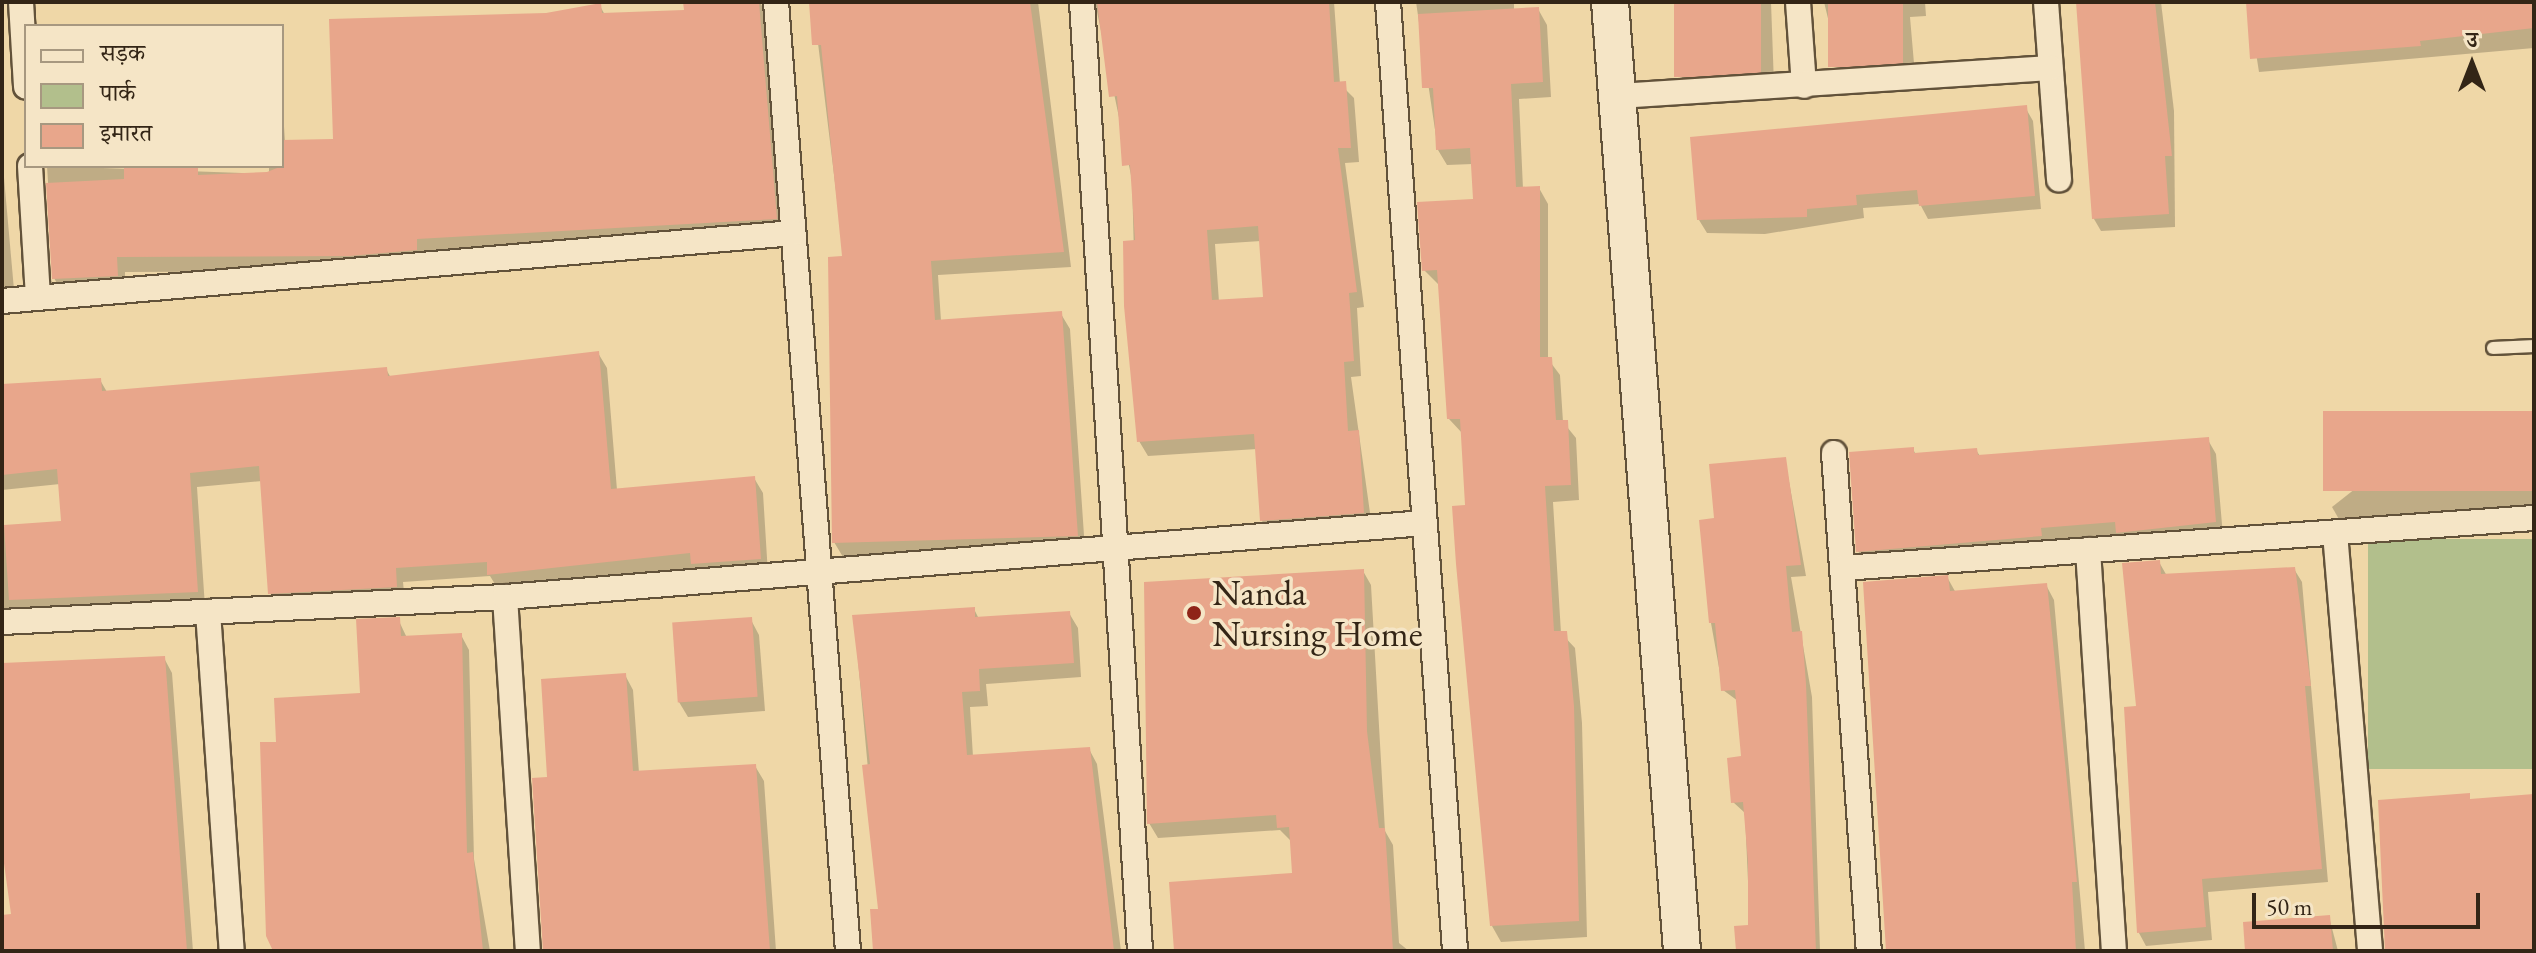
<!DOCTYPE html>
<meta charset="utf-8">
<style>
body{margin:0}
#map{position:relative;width:2536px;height:953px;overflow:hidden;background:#efd7a7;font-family:"EB Garamond","Noto Serif Devanagari",serif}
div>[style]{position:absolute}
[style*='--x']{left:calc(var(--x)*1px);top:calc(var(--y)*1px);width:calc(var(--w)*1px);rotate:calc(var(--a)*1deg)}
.green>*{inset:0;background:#b2bf8c;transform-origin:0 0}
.shadow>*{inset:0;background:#0003}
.building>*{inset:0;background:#e8a68b;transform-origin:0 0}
.roads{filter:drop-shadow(2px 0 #62523a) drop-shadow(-2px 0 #62523a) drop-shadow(0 2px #62523a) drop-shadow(0 -2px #62523a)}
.lane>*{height:12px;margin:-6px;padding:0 6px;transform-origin:6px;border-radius:6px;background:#f5e5c6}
.street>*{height:24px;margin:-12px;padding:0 12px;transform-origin:12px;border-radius:12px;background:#f5e5c6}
.secondary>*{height:36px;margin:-18px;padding:0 18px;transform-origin:18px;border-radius:18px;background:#f5e5c6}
.dots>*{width:22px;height:22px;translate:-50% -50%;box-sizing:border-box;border:4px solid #f5e5c6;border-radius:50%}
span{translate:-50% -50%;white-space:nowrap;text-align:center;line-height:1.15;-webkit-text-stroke:7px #f5e5c6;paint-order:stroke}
.poi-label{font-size:36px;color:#332516}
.left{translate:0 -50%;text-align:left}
.frame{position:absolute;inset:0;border:4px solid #332516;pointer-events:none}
.legend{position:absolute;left:24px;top:24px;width:260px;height:144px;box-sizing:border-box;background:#f5e5c6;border:2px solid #a79880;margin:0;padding:10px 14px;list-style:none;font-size:24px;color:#332516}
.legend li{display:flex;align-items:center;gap:16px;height:40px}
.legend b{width:40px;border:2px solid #a79880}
.north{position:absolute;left:2432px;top:24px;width:80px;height:80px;-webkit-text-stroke:6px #f5e5c6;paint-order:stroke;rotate:0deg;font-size:22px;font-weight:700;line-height:32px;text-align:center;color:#332516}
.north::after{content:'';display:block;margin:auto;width:28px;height:36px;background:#332516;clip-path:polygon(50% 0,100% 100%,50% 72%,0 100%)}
.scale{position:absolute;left:2252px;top:893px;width:228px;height:36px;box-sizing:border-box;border:4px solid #332516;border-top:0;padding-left:10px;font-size:24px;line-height:28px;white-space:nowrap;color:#332516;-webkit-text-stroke:6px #f5e5c6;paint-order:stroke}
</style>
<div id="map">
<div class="green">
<i style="left:2534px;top:539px;width:230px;height:166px;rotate:90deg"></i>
</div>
<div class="shadow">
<i style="clip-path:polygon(708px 2px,760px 2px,766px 14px,785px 235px,359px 271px,125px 272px,125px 291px,63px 294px,54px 278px,47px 166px,269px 174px,269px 166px,282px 166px,282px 95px,285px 142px,335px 141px,546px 15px,600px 6px,605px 15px,686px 12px)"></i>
<i style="clip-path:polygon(813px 2px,1038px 2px,1071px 267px,938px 275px,941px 321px,1061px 314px,1070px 329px,1085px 550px,843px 557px,834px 542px,844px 257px)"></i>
<i style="clip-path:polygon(evenodd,1095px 2px,1334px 2px,1340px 84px,1354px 98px,1359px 162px,1345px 163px,1364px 307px,1357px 308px,1361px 376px,1351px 377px,1372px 527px,1271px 536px,1262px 521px,1257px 449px,1148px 456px,1139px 441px,1132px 180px,1095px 2px,1261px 241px,1265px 299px,1219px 302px,1215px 244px,1261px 241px)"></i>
<i style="clip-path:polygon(1416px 2px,1514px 2px,1514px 10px,1538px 9px,1547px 25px,1551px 97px,1519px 99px,1523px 189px,1539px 188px,1548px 204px,1548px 359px,1560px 375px,1563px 422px,1576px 438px,1579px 500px,1553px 502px,1561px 633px,1575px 648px,1582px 723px,1587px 937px,1501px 942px,1492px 926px,1463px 434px,1449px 419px,1440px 286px,1424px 270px,1475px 201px,1473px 164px,1447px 165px,1438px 150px)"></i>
<i style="clip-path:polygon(1676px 2px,1771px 2px,1774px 85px,1689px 90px,1681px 76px)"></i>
<i style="clip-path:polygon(1824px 2px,1925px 2px,1926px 16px,1910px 17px,1915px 75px,1843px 80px)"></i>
<i style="clip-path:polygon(2078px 2px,2161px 2px,2174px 111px,2175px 227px,2101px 231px,2094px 219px)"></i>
<i style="clip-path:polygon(2248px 2px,2534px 2px,2534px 48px,2259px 72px)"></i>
<i style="clip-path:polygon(2025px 107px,2033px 121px,2041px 209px,1928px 219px,1920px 204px,1863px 208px,1864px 218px,1765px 234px,1707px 233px,1699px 220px)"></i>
<i style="clip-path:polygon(2px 155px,15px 301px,2px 302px)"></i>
<i style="clip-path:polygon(598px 353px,607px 368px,617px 490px,754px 478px,763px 493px,768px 574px,701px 578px,695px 568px,498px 589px,490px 576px,403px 582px,405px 602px,278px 608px,270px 593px,262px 481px,197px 487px,205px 607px,2px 615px,2px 527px,63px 523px,60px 484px,2px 490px,2px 387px,100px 380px,107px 392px,386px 369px,391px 378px)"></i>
<i style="clip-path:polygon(2534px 415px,2534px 505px,2340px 521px,2332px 507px,2445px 418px)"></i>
<i style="clip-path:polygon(2208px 440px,2216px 454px,2223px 536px,1866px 566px,1858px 551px,1913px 449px,1916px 455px,1976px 450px,1980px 456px)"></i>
<i style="clip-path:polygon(1785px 459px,1806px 576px,1791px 577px,1812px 697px,1820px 951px,1740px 951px,1750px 927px,1745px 813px,1733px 802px,1743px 758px,1738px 701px,1723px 690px,1711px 623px,1716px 520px)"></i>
<i style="clip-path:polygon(2159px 562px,2167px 576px,2294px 569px,2302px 582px,2328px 882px,2208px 892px,2212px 940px,2146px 946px,2139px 933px,2126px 708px,2139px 707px)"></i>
<i style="clip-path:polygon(1363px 571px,1371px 585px,1385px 831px,1393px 845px,1399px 943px,1409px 951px,1179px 951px,1294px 875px,1292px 842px,1280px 830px,1158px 838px,1149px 823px)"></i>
<i style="clip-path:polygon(1947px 577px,1956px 593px,2046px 585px,2054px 600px,2085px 951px,1889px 951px)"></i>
<i style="clip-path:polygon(974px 609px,979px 619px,1069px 613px,1078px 628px,1081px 677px,986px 684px,988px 706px,970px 707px,973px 757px,1089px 749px,1097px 764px,1121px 951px,875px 951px,881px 911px,854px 617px)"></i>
<i style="clip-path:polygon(398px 619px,407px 638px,461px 635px,469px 650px,474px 859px,490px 951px,275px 951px,278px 744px,362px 695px)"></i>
<i style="clip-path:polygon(751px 620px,759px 635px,765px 711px,688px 717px,679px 702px)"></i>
<i style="clip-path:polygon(164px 658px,172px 673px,193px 951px,2px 951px,2px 917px,13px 916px,10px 863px,2px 863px,2px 665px)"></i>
<i style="clip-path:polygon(625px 675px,633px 690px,639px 773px,755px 766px,764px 781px,776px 951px,543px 951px,550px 778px)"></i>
<i style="clip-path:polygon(2329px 917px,2338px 951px,2247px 951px)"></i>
</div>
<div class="building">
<i style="clip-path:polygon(683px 2px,759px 2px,777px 219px,417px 239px,417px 250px,349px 256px,117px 257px,118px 276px,52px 279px,46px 183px,124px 179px,124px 166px,198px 166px,198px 175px,267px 172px,282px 166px,282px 140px,333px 139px,329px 19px,546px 13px,601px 3px,602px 13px,684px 10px)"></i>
<i style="clip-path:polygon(809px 2px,1030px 2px,1064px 252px,931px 261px,935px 320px,1062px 311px,1078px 536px,832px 543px,828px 257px,842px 256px,821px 45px,812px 45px)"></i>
<i style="clip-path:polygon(evenodd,1097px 2px,1329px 2px,1334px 82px,1346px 81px,1351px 148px,1338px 148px,1357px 292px,1349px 293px,1354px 361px,1344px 362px,1348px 431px,1359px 430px,1364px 513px,1260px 521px,1254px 434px,1137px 442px,1124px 306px,1123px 241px,1135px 240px,1130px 165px,1122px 166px,1117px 96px,1109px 97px,1097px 2px,1258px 226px,1263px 297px,1212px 300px,1207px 230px,1258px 226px)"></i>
<i style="left:1674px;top:2px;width:87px;height:75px"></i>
<i style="left:1828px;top:2px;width:75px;height:65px"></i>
<i style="clip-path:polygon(2076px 2px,2155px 2px,2172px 156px,2165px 156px,2169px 214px,2092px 219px)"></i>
<i style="clip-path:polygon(2246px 2px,2534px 2px,2534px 28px,2420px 41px,2421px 46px,2250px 59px)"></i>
<i style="clip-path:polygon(1539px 7px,1543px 82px,1511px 84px,1516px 187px,1540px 186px,1540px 357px,1552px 357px,1556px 420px,1568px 420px,1571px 485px,1545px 486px,1554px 631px,1567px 631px,1574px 706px,1579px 921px,1490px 926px,1456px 564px,1452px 506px,1465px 505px,1460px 419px,1447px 419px,1437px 270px,1422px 271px,1417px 202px,1473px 199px,1470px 148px,1436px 150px,1433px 88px,1422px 88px,1418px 14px)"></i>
<i style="clip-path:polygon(2027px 105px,2035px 196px,1919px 206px,1917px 190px,1856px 195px,1857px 205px,1807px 209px,1807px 217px,1697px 220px,1690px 137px)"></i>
<i style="clip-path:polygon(599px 351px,611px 489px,755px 476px,761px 559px,691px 564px,690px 553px,487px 575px,487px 562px,396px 568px,397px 587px,268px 594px,259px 466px,190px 473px,198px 592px,9px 600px,4px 525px,61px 521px,57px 469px,2px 475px,2px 384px,101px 378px,102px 391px,387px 367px,388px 376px)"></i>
<i style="left:2534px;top:411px;width:80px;height:211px;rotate:90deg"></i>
<i style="clip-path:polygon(2209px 437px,2216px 522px,2116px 533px,2115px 522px,2041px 528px,2042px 536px,1856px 552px,1849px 452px,1914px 447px,1914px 453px,1977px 448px,1978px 455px)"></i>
<i style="clip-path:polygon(1786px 457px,1801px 565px,1786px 566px,1792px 632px,1802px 631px,1806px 684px,1816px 951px,1736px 951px,1734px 926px,1748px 925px,1748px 862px,1743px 802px,1731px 803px,1727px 758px,1741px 756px,1735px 690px,1721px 691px,1715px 623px,1709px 623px,1699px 520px,1714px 518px,1709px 464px)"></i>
<i style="clip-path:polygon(2160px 560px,2161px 574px,2295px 567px,2311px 686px,2305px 686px,2322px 869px,2202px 879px,2206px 927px,2137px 933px,2124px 707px,2136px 706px,2122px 563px)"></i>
<i style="clip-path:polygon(1364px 569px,1367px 731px,1379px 828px,1385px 828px,1393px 951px,1174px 951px,1169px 882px,1292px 873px,1289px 827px,1277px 828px,1276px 815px,1147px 824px,1144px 582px)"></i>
<i style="clip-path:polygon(1948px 575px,1950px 591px,2047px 583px,2077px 882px,2072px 882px,2076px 951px,1886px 951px,1863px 582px)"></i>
<i style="clip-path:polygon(975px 607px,975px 617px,1070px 611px,1074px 663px,979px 669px,980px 691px,962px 692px,967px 755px,1090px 747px,1114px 951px,873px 951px,870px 909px,878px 909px,862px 765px,870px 764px,852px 615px)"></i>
<i style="clip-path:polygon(400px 617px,401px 636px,462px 633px,467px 853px,473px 852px,483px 951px,273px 951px,266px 936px,260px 742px,276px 742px,274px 698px,360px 693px,356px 619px)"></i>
<i style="left:752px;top:617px;width:80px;height:80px;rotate:86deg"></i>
<i style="clip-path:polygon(165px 656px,187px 951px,2px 951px,2px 915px,11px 914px,2px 849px,2px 663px)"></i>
<i style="clip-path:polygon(626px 673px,633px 771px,756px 764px,770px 951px,543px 951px,532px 778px,547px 777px,541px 679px)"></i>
<i style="clip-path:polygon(2470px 793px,2470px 799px,2534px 794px,2534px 951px,2385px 951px,2378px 800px)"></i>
<i style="clip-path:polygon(2330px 915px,2333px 951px,2245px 951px,2243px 922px)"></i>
</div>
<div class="roads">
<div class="lane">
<i style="--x:2493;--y:348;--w:41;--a:-2.8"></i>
</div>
<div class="street">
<i style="--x:21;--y:2;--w:85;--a:86.6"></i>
<i style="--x:776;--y:2;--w:952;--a:85.66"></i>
<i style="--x:1082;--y:2;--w:951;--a:86.5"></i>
<i style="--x:1388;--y:2;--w:951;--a:85.96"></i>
<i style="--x:1798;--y:2;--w:84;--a:85.9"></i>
<i style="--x:2046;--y:2;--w:178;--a:85.8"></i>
<i style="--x:1619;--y:96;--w:432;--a:-3.7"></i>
<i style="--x:30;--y:166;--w:132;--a:86.5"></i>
<i style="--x:2;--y:301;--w:794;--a:-4.91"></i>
<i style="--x:1834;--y:453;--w:499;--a:86"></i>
<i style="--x:2335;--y:533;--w:419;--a:85.2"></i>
<i style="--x:2088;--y:550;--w:402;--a:86.3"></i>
<i style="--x:1843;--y:568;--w:693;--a:-4.14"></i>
<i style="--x:505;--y:597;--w:355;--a:86.3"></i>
<i style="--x:208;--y:612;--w:340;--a:86"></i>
<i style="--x:2;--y:622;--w:504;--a:-2.85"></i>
<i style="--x:505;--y:597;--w:922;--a:-4.6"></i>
</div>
<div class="secondary">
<i style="--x:1610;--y:2;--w:952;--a:85.66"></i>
</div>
</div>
<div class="dots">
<i style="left:1194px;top:613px;background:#8f2418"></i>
</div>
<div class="poi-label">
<span class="left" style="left:1212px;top:613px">Nanda<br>Nursing Home</span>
</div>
<div class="frame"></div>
<ul class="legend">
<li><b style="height:10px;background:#f5e5c6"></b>सड़क</li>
<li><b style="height:22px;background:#b2bf8c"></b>पार्क</li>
<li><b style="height:22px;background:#e8a68b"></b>इमारत</li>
</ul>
<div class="north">उ</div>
<div class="scale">50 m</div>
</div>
